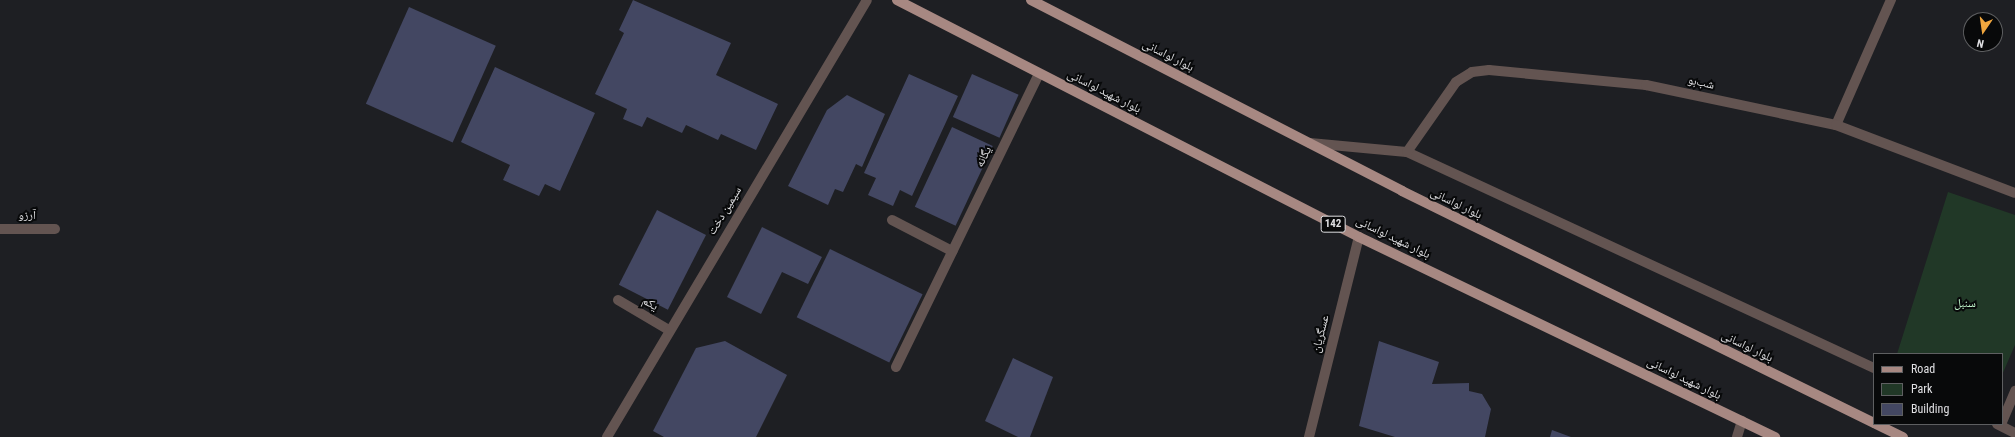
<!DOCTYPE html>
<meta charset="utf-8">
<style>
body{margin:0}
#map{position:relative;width:2015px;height:437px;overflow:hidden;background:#1e1f23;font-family:"Roboto Condensed","Noto Naskh Arabic",sans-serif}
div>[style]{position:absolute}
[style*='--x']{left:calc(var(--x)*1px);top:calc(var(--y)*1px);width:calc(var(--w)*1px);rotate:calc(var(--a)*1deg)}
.green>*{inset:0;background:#213827}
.building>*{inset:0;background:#434762;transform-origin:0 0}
.minor>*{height:10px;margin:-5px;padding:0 5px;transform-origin:5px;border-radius:5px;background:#635451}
.primary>*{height:10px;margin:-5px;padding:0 5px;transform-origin:5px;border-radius:5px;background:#a78882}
span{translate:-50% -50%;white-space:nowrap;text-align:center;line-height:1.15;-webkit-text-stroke:4px #08090a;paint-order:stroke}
.shield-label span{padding:1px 3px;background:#08090a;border:1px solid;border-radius:3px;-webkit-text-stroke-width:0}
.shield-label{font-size:11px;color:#e0e0e3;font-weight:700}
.street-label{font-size:12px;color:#e0e0e3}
.park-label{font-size:12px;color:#baedc5}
.legend{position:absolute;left:1873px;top:353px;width:130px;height:72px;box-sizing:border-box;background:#08090a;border:1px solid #5e5f61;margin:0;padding:5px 7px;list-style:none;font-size:12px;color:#e0e0e3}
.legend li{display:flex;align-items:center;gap:8px;height:20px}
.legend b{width:20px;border:1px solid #5e5f61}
.north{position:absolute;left:1963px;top:12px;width:40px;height:40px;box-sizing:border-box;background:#08090a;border:1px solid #5e5f61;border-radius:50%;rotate:193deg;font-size:11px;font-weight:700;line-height:16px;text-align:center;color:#e0e0e3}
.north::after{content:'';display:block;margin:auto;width:14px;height:18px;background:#f0a63e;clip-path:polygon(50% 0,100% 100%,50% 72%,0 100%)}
</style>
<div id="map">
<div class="green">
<i style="clip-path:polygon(1948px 192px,2015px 215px,2015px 345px,2002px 375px,2002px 354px,1897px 354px)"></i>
</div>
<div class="building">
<i style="clip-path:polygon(633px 0,731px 43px,716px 75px,778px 104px,756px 150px,721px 134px,718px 140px,686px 125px,682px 133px,647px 117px,642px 127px,623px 119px,627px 109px,595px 94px,624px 33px,619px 30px)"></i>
<i style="left:409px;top:7px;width:95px;height:106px;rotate:24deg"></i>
<i style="clip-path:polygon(495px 67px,595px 113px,560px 191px,545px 184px,539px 196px,503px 180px,510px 165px,461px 142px)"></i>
<i style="clip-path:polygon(909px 74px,958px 96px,912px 196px,900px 190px,893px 206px,868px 195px,876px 178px,864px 173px)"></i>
<i style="left:972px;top:74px;width:51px;height:47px;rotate:24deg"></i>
<i style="clip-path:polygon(847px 95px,885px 114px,862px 167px,856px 164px,843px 192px,835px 189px,828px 205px,788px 186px,827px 110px)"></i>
<i style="left:952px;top:127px;width:45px;height:88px;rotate:25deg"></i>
<i style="left:657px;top:210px;width:55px;height:84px;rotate:27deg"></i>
<i style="clip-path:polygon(762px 227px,822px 257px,808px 284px,782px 272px,761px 314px,727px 297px)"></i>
<i style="left:830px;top:249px;width:103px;height:76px;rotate:26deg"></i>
<i style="clip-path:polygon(725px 341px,787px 375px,756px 437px,664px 437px,653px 431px,696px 348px)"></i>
<i style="clip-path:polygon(1379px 341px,1439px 362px,1432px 384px,1469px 383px,1469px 391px,1482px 394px,1491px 409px,1485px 437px,1395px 437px,1359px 426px)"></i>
<i style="clip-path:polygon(1013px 358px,1053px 377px,1030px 437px,1018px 437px,985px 421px)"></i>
<i style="clip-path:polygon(1552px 430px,1571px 437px,1550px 437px)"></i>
</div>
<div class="minor">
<i style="--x:1836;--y:125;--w:137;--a:-66.3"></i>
<i style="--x:1310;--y:143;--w:97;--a:5.3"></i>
<i style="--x:1407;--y:152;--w:515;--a:24.82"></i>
<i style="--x:1407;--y:152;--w:85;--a:-55"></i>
<i style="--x:1456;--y:82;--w:19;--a:-32"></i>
<i style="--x:1472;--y:72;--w:17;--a:-7"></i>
<i style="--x:1489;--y:70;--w:158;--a:5.5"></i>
<i style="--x:1646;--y:85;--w:194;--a:11.9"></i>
<i style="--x:1836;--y:125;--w:191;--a:20.8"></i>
<i style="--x:892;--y:220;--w:68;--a:27.3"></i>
<i style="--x:0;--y:229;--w:55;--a:0"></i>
<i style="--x:618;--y:300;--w:59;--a:30.5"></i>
<i style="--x:896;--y:367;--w:326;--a:-64"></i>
<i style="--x:2002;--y:422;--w:34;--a:-67"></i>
<i style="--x:1997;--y:424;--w:20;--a:27"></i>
<i style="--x:607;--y:437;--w:508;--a:-59.25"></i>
<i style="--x:1309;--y:437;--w:206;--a:-76"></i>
<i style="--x:1737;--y:437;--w:17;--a:-73"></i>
</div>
<div class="primary">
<i style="--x:897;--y:0;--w:519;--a:27.16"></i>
<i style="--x:1359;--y:237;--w:462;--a:25.7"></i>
<i style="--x:1031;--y:0;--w:417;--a:27.2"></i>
<i style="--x:1402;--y:191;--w:526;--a:26.18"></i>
<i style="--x:1876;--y:424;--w:30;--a:26"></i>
</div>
<div class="shield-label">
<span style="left:1333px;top:224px">142</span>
</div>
<div class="street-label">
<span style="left:1168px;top:56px;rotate:27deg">بلوار لواسانی</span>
<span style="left:1701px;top:83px;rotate:12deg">شب‌بو</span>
<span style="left:1104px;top:92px;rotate:27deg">بلوار شهید لواسانی</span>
<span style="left:984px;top:157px;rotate:-64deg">یگانه</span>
<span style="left:1456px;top:204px;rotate:26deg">بلوار لواسانی</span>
<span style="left:725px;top:211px;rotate:-59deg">سیمین دخت</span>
<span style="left:27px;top:216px">آرزو</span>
<span style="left:1393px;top:238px;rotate:26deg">بلوار شهید لواسانی</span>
<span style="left:650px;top:304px;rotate:30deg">یکم</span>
<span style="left:1321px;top:334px;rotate:-76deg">عسگریان</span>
<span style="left:1747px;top:347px;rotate:26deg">بلوار لواسانی</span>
<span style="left:1684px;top:379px;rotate:26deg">بلوار شهید لواسانی</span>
</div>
<div class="park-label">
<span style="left:1965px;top:304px">سنبل</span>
</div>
<ul class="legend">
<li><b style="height:5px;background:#a78882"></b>Road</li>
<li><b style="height:11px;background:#213827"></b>Park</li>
<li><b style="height:11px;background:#434762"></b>Building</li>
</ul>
<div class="north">N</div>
</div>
